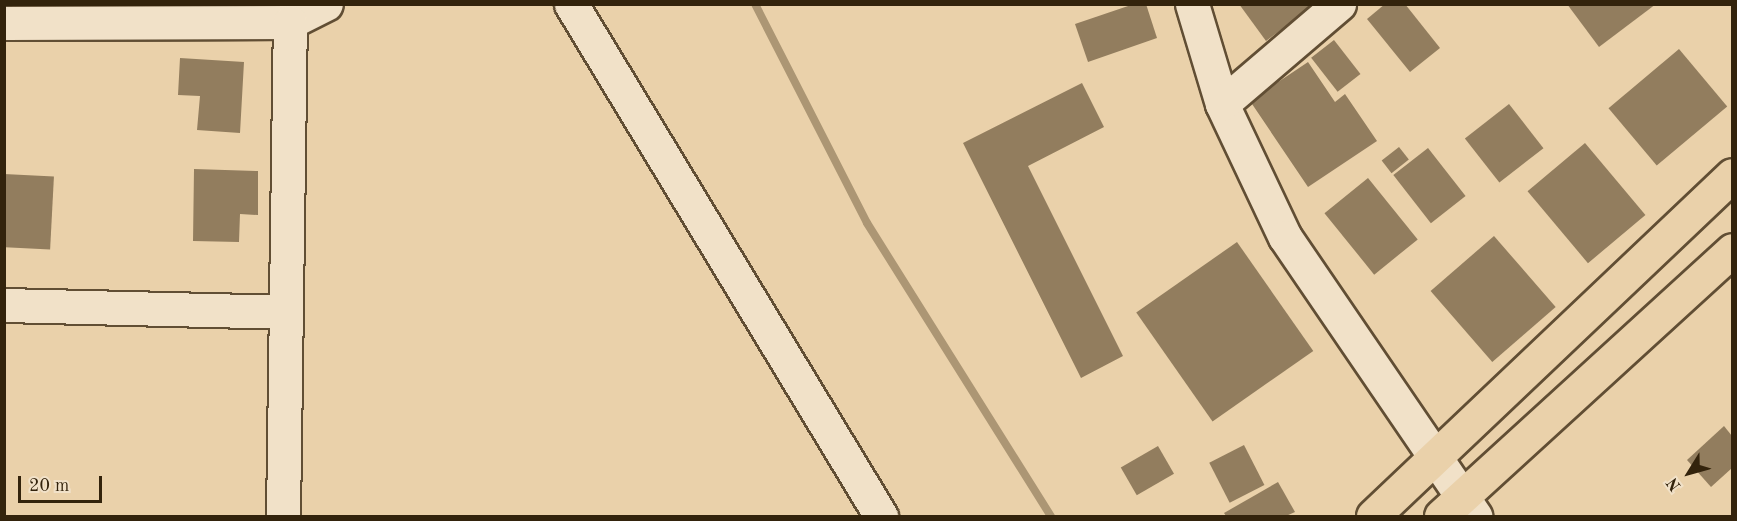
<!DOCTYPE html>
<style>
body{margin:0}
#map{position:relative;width:1737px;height:521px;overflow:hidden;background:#ead1aa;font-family:"Old Standard TT",serif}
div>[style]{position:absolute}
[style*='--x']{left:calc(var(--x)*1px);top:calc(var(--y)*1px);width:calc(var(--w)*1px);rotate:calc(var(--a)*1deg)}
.stream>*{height:8px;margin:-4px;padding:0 4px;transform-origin:4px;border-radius:4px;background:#ac9674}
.building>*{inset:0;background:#927d5e;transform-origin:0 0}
.roads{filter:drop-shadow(2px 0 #614e34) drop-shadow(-2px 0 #614e34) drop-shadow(0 2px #614e34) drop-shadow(0 -2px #614e34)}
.minor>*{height:33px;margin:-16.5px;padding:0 16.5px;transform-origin:16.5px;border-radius:16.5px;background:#f1e1c8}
.major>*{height:33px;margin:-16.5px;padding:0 16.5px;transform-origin:16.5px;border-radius:16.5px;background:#ead1aa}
span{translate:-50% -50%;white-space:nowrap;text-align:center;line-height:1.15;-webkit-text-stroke:5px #f1e1c8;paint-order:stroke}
.frame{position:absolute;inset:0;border:6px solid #33230c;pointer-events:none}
.north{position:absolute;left:1659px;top:443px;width:60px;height:60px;-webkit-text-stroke:4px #f1e1c8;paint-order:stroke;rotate:233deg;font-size:16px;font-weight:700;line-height:24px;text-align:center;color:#33230c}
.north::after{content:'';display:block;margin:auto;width:21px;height:27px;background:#33230c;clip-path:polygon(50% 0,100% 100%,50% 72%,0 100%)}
.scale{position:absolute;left:18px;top:476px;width:84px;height:27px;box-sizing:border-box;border:3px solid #33230c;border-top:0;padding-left:8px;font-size:18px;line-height:21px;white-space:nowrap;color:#33230c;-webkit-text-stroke:4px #f1e1c8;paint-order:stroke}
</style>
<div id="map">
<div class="stream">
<i style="--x:755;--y:4;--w:246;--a:62.9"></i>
<i style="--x:867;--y:223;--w:346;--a:57.9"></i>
</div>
<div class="building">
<i style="clip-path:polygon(1134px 4px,1146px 4px,1157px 38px,1088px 62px,1075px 24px)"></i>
<i style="clip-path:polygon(1239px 4px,1315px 4px,1266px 41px)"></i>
<i style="clip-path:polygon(1385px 4px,1405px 4px,1440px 48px,1410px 72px,1367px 19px)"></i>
<i style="clip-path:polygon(1567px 4px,1656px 4px,1599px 47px)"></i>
<i style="left:1334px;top:40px;width:43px;height:29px;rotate:52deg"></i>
<i style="left:1679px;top:49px;width:75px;height:92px;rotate:50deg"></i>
<i style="clip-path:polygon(180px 58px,244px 62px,240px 133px,197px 130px,200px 96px,178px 95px)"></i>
<i style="clip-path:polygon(1308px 62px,1335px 102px,1345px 94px,1377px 141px,1308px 187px,1250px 101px)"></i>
<i style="clip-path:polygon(1082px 83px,1104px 127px,1028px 166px,1123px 356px,1081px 378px,963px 143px)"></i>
<i style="left:1509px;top:104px;width:56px;height:56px;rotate:52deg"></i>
<i style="left:1585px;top:143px;width:94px;height:75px;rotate:50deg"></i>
<i style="left:1399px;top:147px;width:16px;height:22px;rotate:52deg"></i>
<i style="left:1428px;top:148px;width:61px;height:44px;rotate:52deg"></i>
<i style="clip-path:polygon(194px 169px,258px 171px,258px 215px,240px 214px,239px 242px,193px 241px)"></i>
<i style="left:4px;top:174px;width:50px;height:73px;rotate:3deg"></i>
<i style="left:1368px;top:178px;width:79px;height:56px;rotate:51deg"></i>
<i style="left:1494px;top:236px;width:94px;height:84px;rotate:49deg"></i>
<i style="left:1237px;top:242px;width:133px;height:123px;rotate:55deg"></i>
<i style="clip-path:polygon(1724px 426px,1732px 436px,1732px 468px,1711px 487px,1687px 460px)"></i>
<i style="left:1244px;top:445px;width:45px;height:39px;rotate:63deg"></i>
<i style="left:1158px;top:446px;width:32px;height:43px;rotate:60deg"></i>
<i style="clip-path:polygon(1278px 482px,1295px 512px,1286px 516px,1226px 516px,1224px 513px)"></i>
</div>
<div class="roads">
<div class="minor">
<i style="--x:571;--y:4;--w:599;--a:58.81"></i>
<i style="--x:1192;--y:4;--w:104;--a:73.3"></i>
<i style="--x:1222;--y:104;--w:147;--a:64.7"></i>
<i style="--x:1285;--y:237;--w:338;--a:55.7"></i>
<i style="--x:4;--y:23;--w:286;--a:-0.2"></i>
<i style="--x:290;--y:22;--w:40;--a:-26.6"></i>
<i style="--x:1222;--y:104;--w:154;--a:-40.5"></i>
<i style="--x:4;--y:305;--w:282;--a:1.4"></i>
<i style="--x:283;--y:516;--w:494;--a:-89.2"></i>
</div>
<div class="major">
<i style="--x:1373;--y:516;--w:495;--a:-43.5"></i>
<i style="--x:1441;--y:516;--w:394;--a:-42.4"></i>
</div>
</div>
<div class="frame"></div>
<div class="north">N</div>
<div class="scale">20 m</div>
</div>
